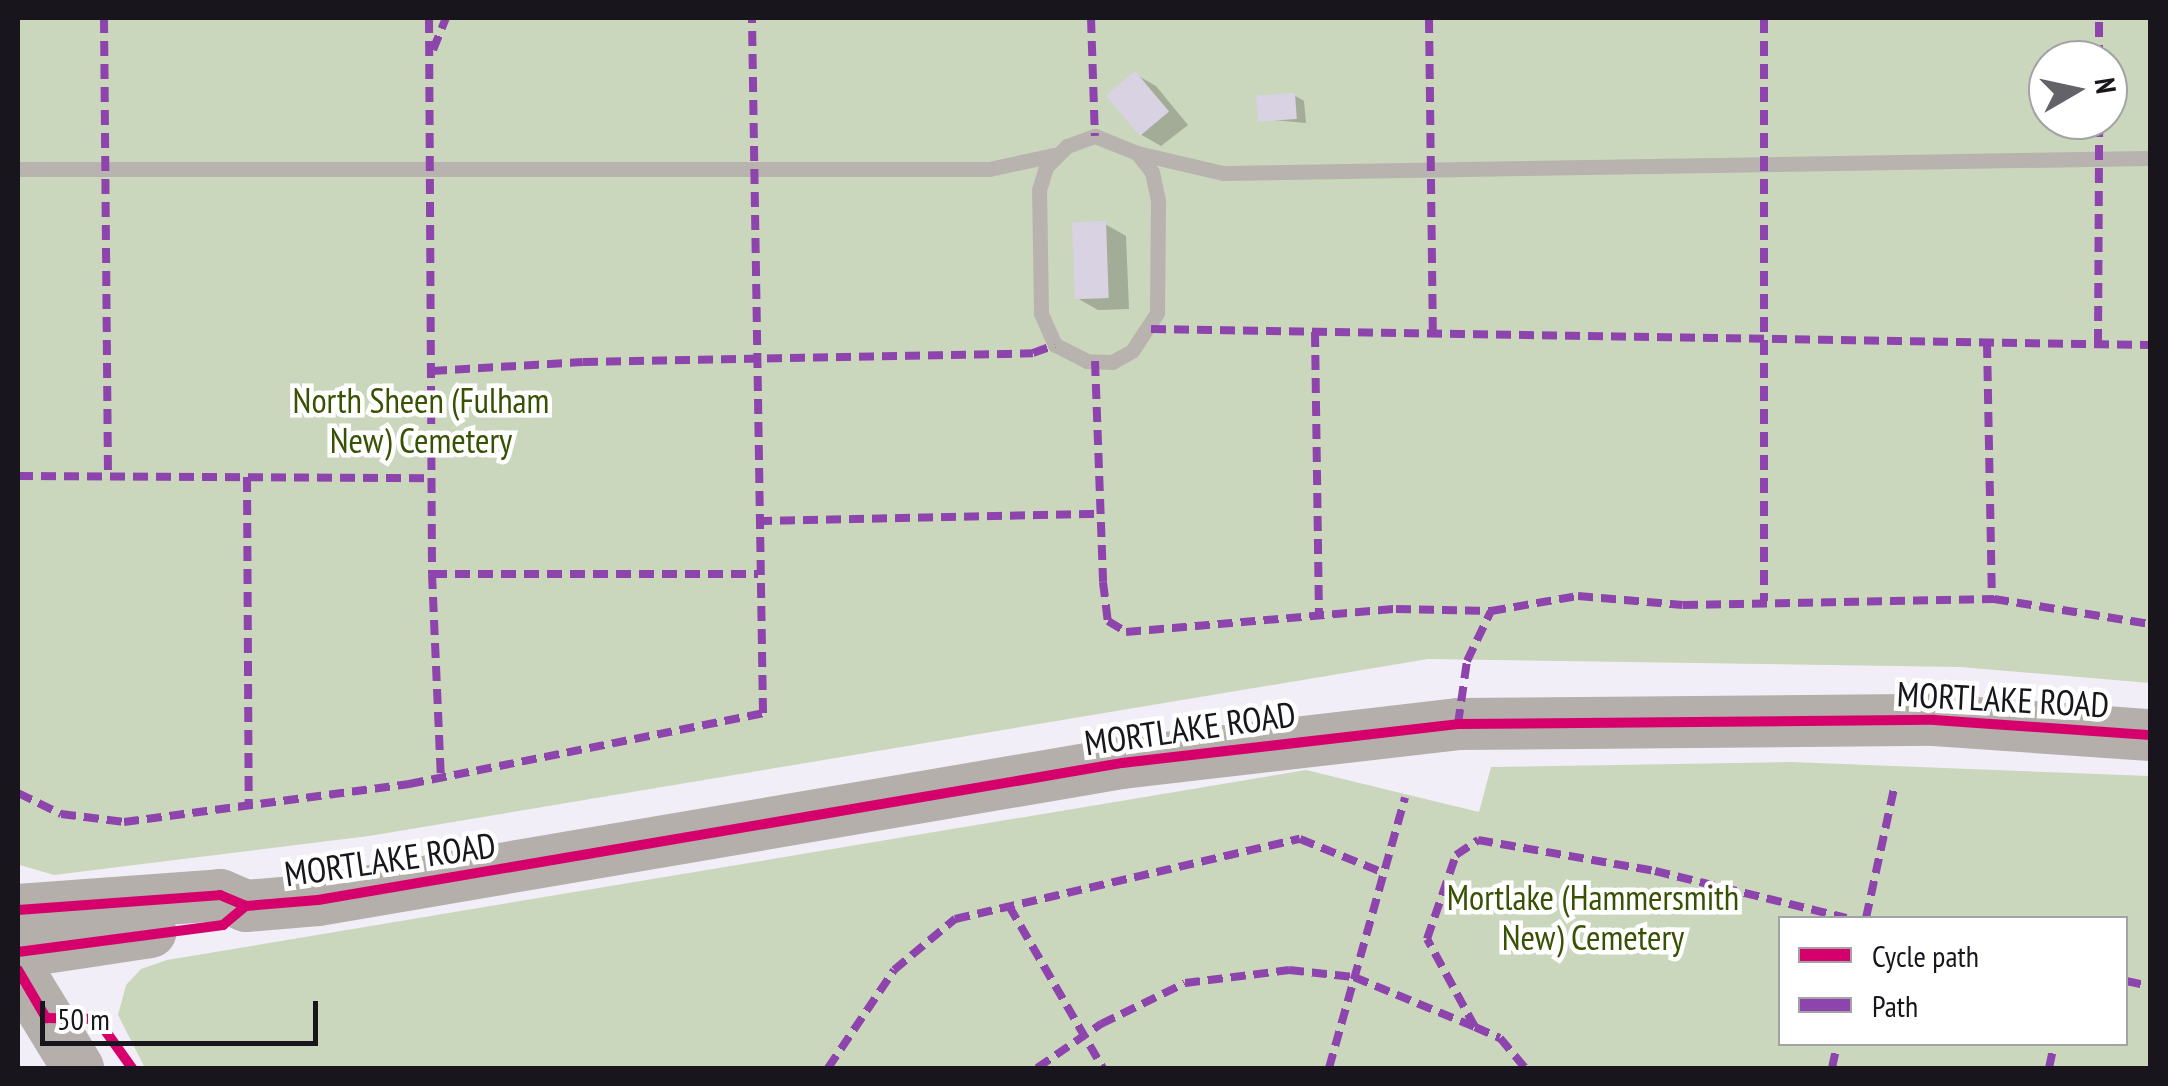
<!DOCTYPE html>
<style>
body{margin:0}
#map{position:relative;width:2168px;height:1086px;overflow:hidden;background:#f2eef8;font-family:"PT Sans Narrow",sans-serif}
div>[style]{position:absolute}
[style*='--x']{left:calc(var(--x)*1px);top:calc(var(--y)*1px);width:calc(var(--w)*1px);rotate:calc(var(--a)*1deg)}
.green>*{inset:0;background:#cbd7bc}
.shadow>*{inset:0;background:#0003}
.building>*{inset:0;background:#d9d2e3;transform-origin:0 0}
.service>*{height:15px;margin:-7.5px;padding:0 7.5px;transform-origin:7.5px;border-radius:7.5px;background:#b8b3af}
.trunk>*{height:52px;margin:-26px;padding:0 26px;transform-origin:26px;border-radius:26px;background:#b4afaa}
.quiet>*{height:8px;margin-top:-4px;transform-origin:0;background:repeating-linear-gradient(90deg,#8e44ad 0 15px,transparent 0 23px)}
.cycleway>*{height:10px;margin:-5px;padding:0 5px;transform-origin:5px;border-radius:5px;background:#d6006c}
span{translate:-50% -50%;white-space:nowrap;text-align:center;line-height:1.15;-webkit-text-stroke:9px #fff;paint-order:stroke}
.park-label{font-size:35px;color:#385103}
.street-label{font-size:35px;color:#18161c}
.frame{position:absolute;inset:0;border:20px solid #18161c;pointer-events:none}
.legend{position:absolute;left:1778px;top:916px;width:350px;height:130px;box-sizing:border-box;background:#fff;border:2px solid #a3a2a4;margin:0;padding:12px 18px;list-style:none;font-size:30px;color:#18161c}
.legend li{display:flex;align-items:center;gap:20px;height:50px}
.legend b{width:50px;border:2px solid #a3a2a4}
.north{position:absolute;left:2028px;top:40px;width:100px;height:100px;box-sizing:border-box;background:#fff;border:2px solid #a3a2a4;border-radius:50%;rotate:81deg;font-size:28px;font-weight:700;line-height:40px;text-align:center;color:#18161c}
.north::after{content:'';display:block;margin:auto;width:35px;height:45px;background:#646269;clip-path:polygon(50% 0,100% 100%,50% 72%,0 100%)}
.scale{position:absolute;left:40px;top:1001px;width:278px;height:45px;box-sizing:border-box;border:5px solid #18161c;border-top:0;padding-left:12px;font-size:30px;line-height:35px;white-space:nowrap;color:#18161c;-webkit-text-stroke:8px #fff;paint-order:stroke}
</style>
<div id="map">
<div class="green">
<i style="clip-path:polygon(evenodd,18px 18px,2150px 18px,2150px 683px,1960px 667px,1428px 659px,369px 836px,54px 875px,20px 865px,18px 18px,2048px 60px,2108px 60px,2108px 120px,2048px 120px,2048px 60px)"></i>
<i style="clip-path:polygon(evenodd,1792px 762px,2150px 776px,2150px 1068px,145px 1068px,118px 1015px,126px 985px,141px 969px,167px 960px,1306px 770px,1479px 812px,1491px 767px,1792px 762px,1780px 918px,2126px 918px,2126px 1044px,1780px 1044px,1780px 918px)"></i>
</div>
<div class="shadow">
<i style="clip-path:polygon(1135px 74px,1156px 86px,1188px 125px,1161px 146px,1140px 134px)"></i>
<i style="clip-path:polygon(1294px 95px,1304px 101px,1306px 123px,1260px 119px)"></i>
<i style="clip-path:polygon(1105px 224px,1126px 236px,1129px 309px,1098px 310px,1077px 298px)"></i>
</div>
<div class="building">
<i style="left:1135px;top:71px;width:53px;height:38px;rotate:50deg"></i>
<i style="left:1295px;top:93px;width:26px;height:39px;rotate:86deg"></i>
<i style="left:1106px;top:221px;width:77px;height:34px;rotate:88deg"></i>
</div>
<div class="service">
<i style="--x:1095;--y:136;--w:45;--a:22"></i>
<i style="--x:1137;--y:153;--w:24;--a:52"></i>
<i style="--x:1152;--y:172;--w:30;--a:78"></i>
<i style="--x:1158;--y:201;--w:112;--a:90.5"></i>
<i style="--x:1157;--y:313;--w:45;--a:123.3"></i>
<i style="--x:1132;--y:351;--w:23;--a:151"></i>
<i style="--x:1112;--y:362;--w:25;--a:-178"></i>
<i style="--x:1087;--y:361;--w:36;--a:-153"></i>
<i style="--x:1055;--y:345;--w:35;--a:-114"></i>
<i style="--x:1041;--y:313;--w:123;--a:-90.9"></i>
<i style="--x:1039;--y:190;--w:24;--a:-73"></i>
<i style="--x:1046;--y:167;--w:30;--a:-45"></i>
<i style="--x:1067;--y:146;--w:30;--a:-20"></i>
<i style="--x:1137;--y:153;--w:88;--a:13.1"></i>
<i style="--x:1223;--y:173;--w:927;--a:-0.93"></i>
<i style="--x:18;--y:169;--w:971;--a:0"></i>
<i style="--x:989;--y:169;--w:66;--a:-12.2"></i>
</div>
<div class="trunk">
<i style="--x:18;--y:910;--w:203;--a:-4.2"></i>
<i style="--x:220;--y:895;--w:28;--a:23"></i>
<i style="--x:246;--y:906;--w:72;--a:-4.8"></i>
<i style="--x:318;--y:900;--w:816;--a:-9.67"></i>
<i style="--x:1122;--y:763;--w:338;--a:-6.6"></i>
<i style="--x:1458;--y:724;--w:476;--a:-0.5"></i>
<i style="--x:1934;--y:720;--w:217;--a:4"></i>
<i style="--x:18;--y:952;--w:134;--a:-8.6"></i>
<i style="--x:18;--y:970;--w:115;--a:58.5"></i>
</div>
<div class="quiet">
<i style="--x:104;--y:18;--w:455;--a:89.5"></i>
<i style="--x:429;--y:18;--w:556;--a:89.69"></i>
<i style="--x:432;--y:574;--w:204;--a:87.5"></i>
<i style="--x:1091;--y:18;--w:118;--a:88.1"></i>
<i style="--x:1429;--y:18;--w:315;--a:89.3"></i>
<i style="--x:1764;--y:18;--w:583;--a:90"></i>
<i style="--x:433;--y:50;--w:35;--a:-68"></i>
<i style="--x:2099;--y:60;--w:42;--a:-90"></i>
<i style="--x:1151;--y:329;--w:999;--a:0.92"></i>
<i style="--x:1315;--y:332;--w:285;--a:89.2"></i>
<i style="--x:1987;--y:343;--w:256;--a:88.9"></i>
<i style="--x:2098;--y:344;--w:224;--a:-89.7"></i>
<i style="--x:1095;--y:361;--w:221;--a:87.9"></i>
<i style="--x:1103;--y:582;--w:39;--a:83"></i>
<i style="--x:1108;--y:621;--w:21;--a:31"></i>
<i style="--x:1126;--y:632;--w:271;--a:-4.9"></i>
<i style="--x:1396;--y:609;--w:95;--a:1.2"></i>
<i style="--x:1491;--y:611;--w:88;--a:-9.8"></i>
<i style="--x:1578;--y:596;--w:105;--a:4.9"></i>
<i style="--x:1683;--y:605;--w:311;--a:-1.1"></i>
<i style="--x:1994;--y:599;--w:158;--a:9.1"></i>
<i style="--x:432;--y:371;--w:151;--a:-3.4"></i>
<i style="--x:583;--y:362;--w:450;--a:-1.1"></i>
<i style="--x:1033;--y:353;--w:23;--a:-20"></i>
<i style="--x:18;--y:476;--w:414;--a:0.3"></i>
<i style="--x:247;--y:477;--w:330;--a:89.7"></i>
<i style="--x:757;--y:521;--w:344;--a:-1.2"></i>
<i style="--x:432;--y:574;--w:326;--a:0"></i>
<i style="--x:1458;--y:724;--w:64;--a:-81.9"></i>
<i style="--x:1467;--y:661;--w:55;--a:-64.4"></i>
<i style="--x:18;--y:793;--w:48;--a:26"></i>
<i style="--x:61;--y:814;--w:64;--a:7.2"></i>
<i style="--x:124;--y:822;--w:288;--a:-7.6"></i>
<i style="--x:409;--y:784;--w:361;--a:-11.3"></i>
<i style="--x:763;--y:713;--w:695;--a:-90.91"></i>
<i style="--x:1009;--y:906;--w:187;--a:59.9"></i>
<i style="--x:1866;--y:918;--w:137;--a:-77.8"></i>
<i style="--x:2126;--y:981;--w:25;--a:12"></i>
<i style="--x:1475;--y:1027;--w:100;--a:-118.6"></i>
<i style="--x:1427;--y:939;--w:89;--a:-71"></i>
<i style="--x:1456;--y:855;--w:27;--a:-34"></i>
<i style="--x:1478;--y:840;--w:180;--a:9.9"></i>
<i style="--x:1655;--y:871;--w:197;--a:13.8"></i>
<i style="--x:828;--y:1068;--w:118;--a:-56"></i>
<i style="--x:894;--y:970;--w:80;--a:-39.9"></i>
<i style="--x:955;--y:919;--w:354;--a:-13.1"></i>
<i style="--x:1300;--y:839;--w:91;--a:22"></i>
<i style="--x:1037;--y:1068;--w:78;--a:-34.5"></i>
<i style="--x:1101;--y:1024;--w:93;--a:-26"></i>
<i style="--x:1185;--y:983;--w:105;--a:-7.1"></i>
<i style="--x:1289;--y:970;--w:65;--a:6.1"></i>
<i style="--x:1354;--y:977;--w:131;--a:22.5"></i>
<i style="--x:1475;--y:1027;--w:27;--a:24"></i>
<i style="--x:1500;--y:1038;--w:39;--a:50"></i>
<i style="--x:1329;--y:1068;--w:281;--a:-74.3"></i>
<i style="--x:1832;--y:1068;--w:25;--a:-78"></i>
<i style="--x:2049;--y:1068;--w:25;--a:-78"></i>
</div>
<div class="cycleway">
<i style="--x:18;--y:910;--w:203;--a:-4.2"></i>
<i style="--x:220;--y:895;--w:28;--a:23"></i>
<i style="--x:246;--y:906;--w:72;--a:-4.8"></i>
<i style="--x:318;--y:900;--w:816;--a:-9.67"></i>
<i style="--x:1122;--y:763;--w:338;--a:-6.6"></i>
<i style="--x:1458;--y:724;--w:476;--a:-0.5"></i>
<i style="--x:1934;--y:720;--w:217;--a:4"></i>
<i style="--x:18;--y:952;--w:207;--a:-7.5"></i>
<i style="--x:223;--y:925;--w:30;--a:-40"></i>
<i style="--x:18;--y:970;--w:56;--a:59.7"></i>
<i style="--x:46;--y:1018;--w:51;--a:1.1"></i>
<i style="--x:97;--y:1019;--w:60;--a:54.5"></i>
</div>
<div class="park-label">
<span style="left:421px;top:420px">North Sheen (Fulham<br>New) Cemetery</span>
<span style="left:1593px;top:917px">Mortlake (Hammersmith<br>New) Cemetery</span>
</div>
<div class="street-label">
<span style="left:2003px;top:699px;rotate:3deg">MORTLAKE ROAD</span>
<span style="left:1190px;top:728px;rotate:-8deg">MORTLAKE ROAD</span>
<span style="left:390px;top:859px;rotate:-8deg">MORTLAKE ROAD</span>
</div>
<div class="frame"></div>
<ul class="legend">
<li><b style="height:12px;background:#d6006c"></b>Cycle path</li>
<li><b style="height:12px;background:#8e44ad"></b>Path</li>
</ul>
<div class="north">N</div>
<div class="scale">50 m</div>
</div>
